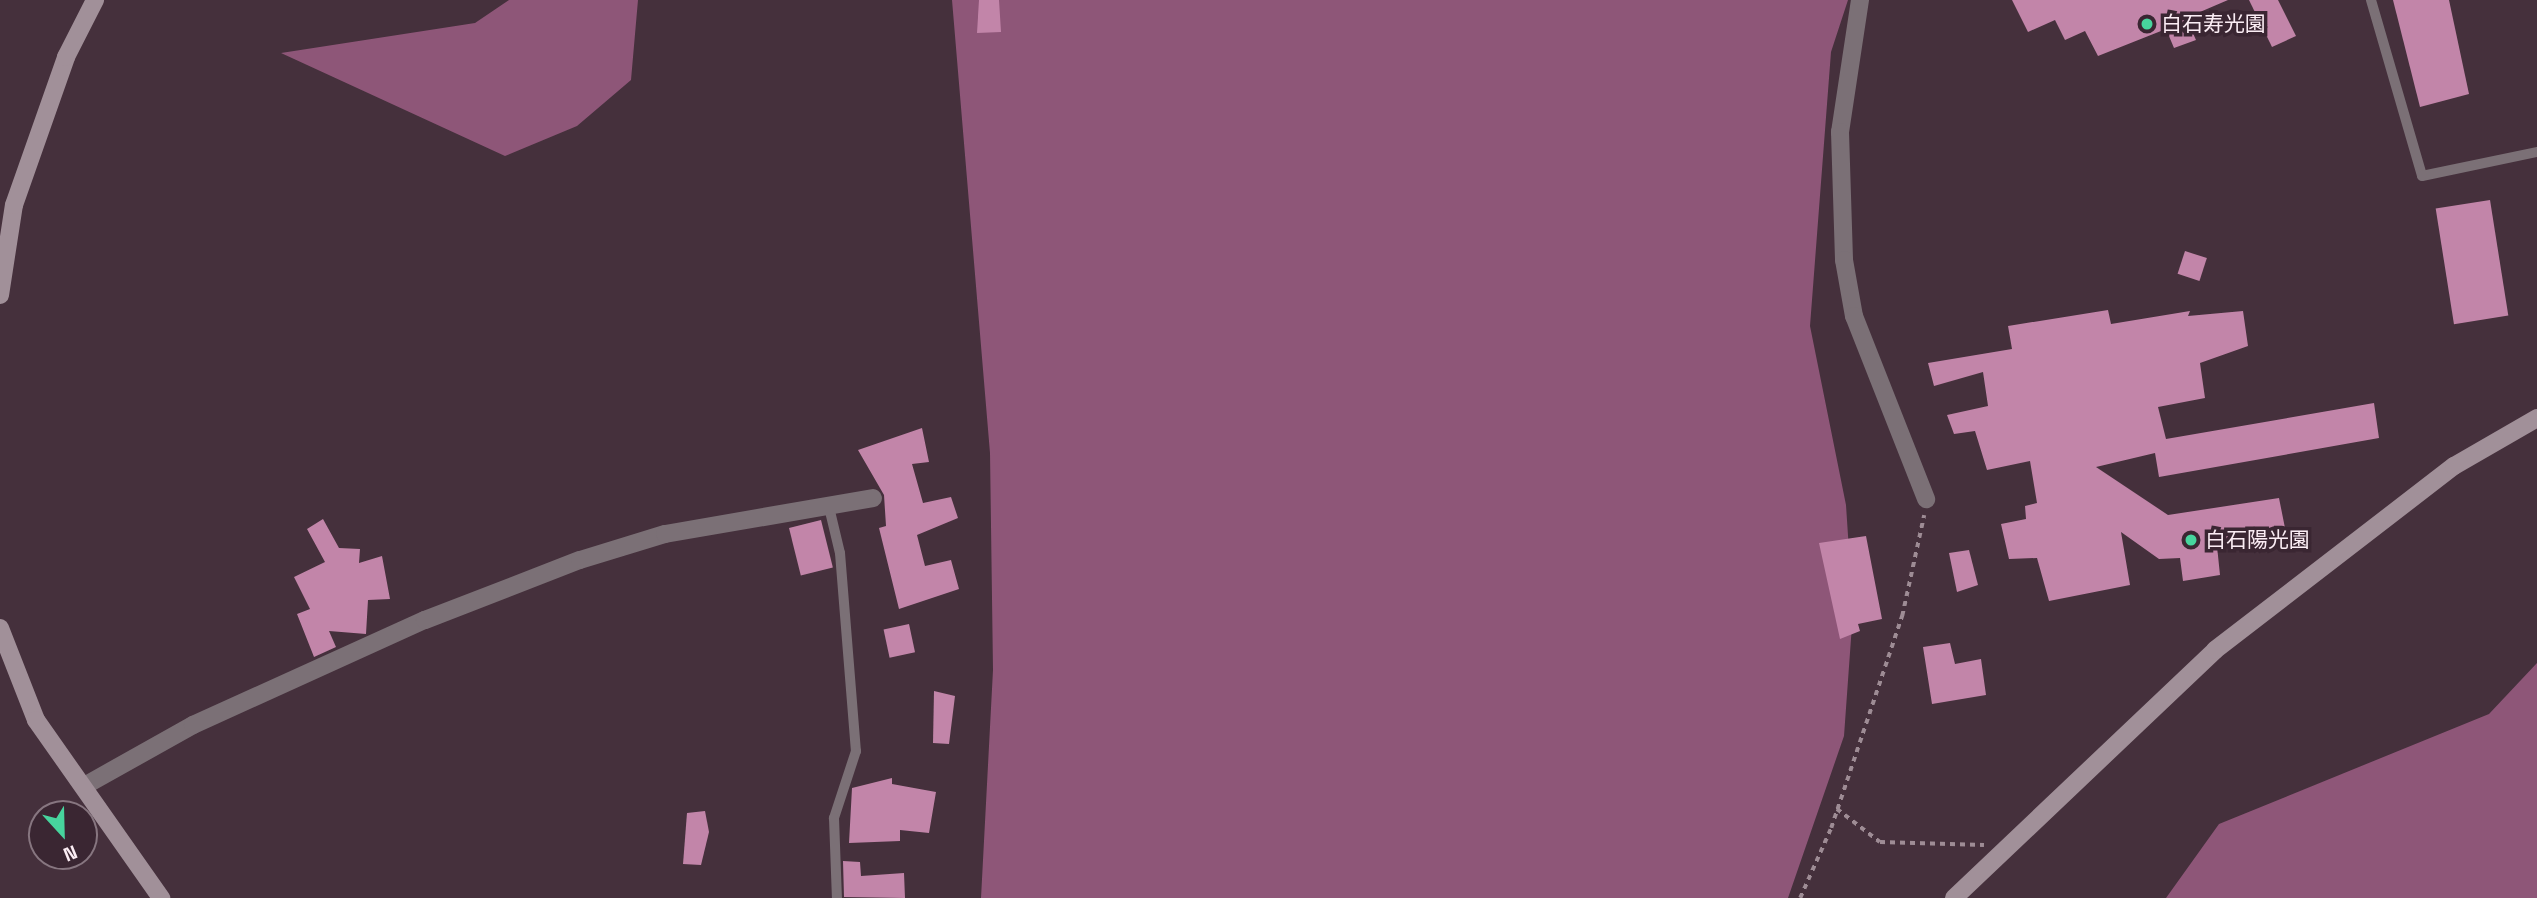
<!DOCTYPE html>
<meta charset="utf-8">
<style>
body{margin:0}
#map{position:relative;width:2537px;height:898px;overflow:hidden;background:#45303c;font-family:"Space Grotesk","Noto Sans JP",sans-serif}
div>[style]{position:absolute}
[style*='--x']{left:calc(var(--x)*1px);top:calc(var(--y)*1px);width:calc(var(--w)*1px);rotate:calc(var(--a)*1deg)}
.forest>*{inset:0;background:#8e5678}
.building>*{inset:0;background:#c285a9;transform-origin:0 0}
.path>*{height:3.5px;margin-top:-1.75px;transform-origin:0;background:repeating-linear-gradient(90deg,#9e8c95 0 5px,transparent 0 10px)}
.lane>*{height:10px;margin:-5px;padding:0 5px;transform-origin:5px;border-radius:5px;background:#7b7076}
.street>*{height:18px;margin:-9px;padding:0 9px;transform-origin:9px;border-radius:9px;background:#7b7076}
.secondary>*{height:18px;margin:-9px;padding:0 9px;transform-origin:9px;border-radius:9px;background:#a19099}
.dots>*{width:19px;height:19px;translate:-50% -50%;box-sizing:border-box;border:4px solid #3a2632;border-radius:50%}
span{translate:-50% -50%;white-space:nowrap;text-align:center;line-height:1.15;-webkit-text-stroke:7px #3a2632;paint-order:stroke}
.poi-label{font-size:21px;color:#fbedf4}
.left{translate:0 -50%;text-align:left}
.north{position:absolute;left:28px;top:800px;width:70px;height:70px;box-sizing:border-box;background:#3a2632;border:2px solid #877680;border-radius:50%;rotate:158deg;font-size:19px;font-weight:700;line-height:28px;text-align:center;color:#fbedf4}
.north::after{content:'';display:block;margin:auto;width:24px;height:32px;background:#47d49d;clip-path:polygon(50% 0,100% 100%,50% 72%,0 100%)}
</style>
<div id="map">
<div class="forest">
<i style="clip-path:polygon(509px 0,638px 0,631px 80px,577px 126px,505px 156px,281px 53px,475px 23px)"></i>
<i style="clip-path:polygon(952px 0,1848px 0,1831px 52px,1810px 326px,1846px 505px,1853px 611px,1844px 736px,1788px 898px,981px 898px,993px 670px,990px 453px)"></i>
<i style="clip-path:polygon(2537px 663px,2537px 898px,2166px 898px,2219px 824px,2489px 714px)"></i>
</div>
<div class="building">
<i style="clip-path:polygon(979px 0,999px 0,1001px 32px,977px 33px)"></i>
<i style="clip-path:polygon(2012px 0,2228px 0,2186px 18px,2196px 40px,2174px 48px,2166px 29px,2098px 56px,2085px 31px,2065px 40px,2055px 20px,2028px 32px)"></i>
<i style="clip-path:polygon(2249px 0,2278px 0,2296px 36px,2272px 47px)"></i>
<i style="clip-path:polygon(2393px 0,2449px 0,2469px 94px,2420px 107px)"></i>
<i style="left:2490px;top:200px;width:117px;height:55px;rotate:81deg"></i>
<i style="left:2185px;top:251px;width:23px;height:24px;rotate:18deg"></i>
<i style="clip-path:polygon(2108px 310px,2111px 324px,2190px 311px,2188px 316px,2243px 311px,2248px 346px,2200px 363px,2205px 398px,2158px 407px,2166px 439px,2374px 403px,2379px 438px,2159px 477px,2155px 453px,2096px 467px,2168px 515px,2279px 498px,2286px 533px,2217px 546px,2220px 575px,2183px 581px,2180px 558px,2159px 559px,2121px 532px,2130px 585px,2049px 601px,2037px 558px,2009px 559px,2001px 524px,2026px 519px,2025px 506px,2037px 503px,2030px 461px,1987px 470px,1975px 431px,1954px 434px,1947px 415px,1988px 406px,1983px 372px,1934px 386px,1928px 363px,2012px 349px,2008px 326px)"></i>
<i style="clip-path:polygon(922px 428px,929px 462px,912px 464px,923px 503px,951px 497px,958px 518px,917px 535px,925px 566px,951px 560px,959px 589px,899px 609px,879px 528px,886px 526px,884px 495px,858px 450px)"></i>
<i style="clip-path:polygon(323px 519px,339px 548px,360px 549px,359px 563px,382px 556px,390px 599px,368px 600px,366px 634px,329px 631px,336px 647px,314px 657px,297px 614px,310px 609px,294px 577px,325px 562px,307px 529px)"></i>
<i style="left:821px;top:520px;width:49px;height:33px;rotate:76deg"></i>
<i style="clip-path:polygon(1866px 536px,1882px 619px,1858px 624px,1860px 631px,1840px 639px,1819px 543px)"></i>
<i style="clip-path:polygon(1969px 550px,1978px 585px,1957px 592px,1949px 553px)"></i>
<i style="left:909px;top:624px;width:29px;height:26px;rotate:78deg"></i>
<i style="clip-path:polygon(1950px 643px,1955px 664px,1981px 659px,1986px 695px,1932px 704px,1923px 647px)"></i>
<i style="clip-path:polygon(934px 691px,955px 696px,949px 744px,933px 743px)"></i>
<i style="clip-path:polygon(892px 778px,892px 784px,936px 792px,929px 833px,900px 830px,900px 841px,849px 843px,852px 788px)"></i>
<i style="clip-path:polygon(705px 811px,709px 832px,701px 865px,683px 864px,687px 813px)"></i>
<i style="clip-path:polygon(843px 861px,860px 862px,861px 876px,904px 873px,905px 898px,844px 897px)"></i>
</div>
<div class="path">
<i style="--x:1837;--y:809;--w:54;--a:37.5"></i>
<i style="--x:1880;--y:842;--w:104;--a:1.7"></i>
<i style="--x:1800;--y:898;--w:77;--a:-66.1"></i>
<i style="--x:1831;--y:828;--w:224;--a:-71.5"></i>
<i style="--x:1902;--y:616;--w:103;--a:-77.7"></i>
</div>
<div class="lane">
<i style="--x:2371;--y:0;--w:183;--a:73.8"></i>
<i style="--x:2422;--y:176;--w:117;--a:-11.8"></i>
<i style="--x:829;--y:507;--w:47;--a:76.6"></i>
<i style="--x:840;--y:553;--w:199;--a:85.4"></i>
<i style="--x:856;--y:751;--w:71;--a:108.2"></i>
<i style="--x:834;--y:818;--w:80;--a:87.9"></i>
</div>
<div class="street">
<i style="--x:1860;--y:0;--w:134;--a:98.6"></i>
<i style="--x:1840;--y:132;--w:128;--a:88.2"></i>
<i style="--x:1844;--y:260;--w:57;--a:79.9"></i>
<i style="--x:1854;--y:316;--w:197;--a:68.5"></i>
<i style="--x:86;--y:785;--w:123;--a:-29.3"></i>
<i style="--x:193;--y:725;--w:255;--a:-24.4"></i>
<i style="--x:425;--y:620;--w:166;--a:-21.2"></i>
<i style="--x:580;--y:560;--w:89;--a:-17"></i>
<i style="--x:665;--y:534;--w:211;--a:-9.8"></i>
</div>
<div class="secondary">
<i style="--x:0;--y:295;--w:91;--a:-81.2"></i>
<i style="--x:14;--y:205;--w:157;--a:-70.6"></i>
<i style="--x:66;--y:57;--w:64;--a:-63"></i>
<i style="--x:0;--y:628;--w:99;--a:68.6"></i>
<i style="--x:36;--y:720;--w:218;--a:54.9"></i>
<i style="--x:1954;--y:898;--w:360;--a:-43.5"></i>
<i style="--x:2215;--y:650;--w:302;--a:-37.6"></i>
<i style="--x:2454;--y:466;--w:96;--a:-30"></i>
</div>
<div class="dots">
<i style="left:2147px;top:24px;background:#47d49d"></i>
<i style="left:2191px;top:540px;background:#47d49d"></i>
</div>
<div class="poi-label">
<span class="left" style="left:2161px;top:24px">白石寿光園</span>
<span class="left" style="left:2205px;top:540px">白石陽光園</span>
</div>
<div class="north">N</div>
</div>
